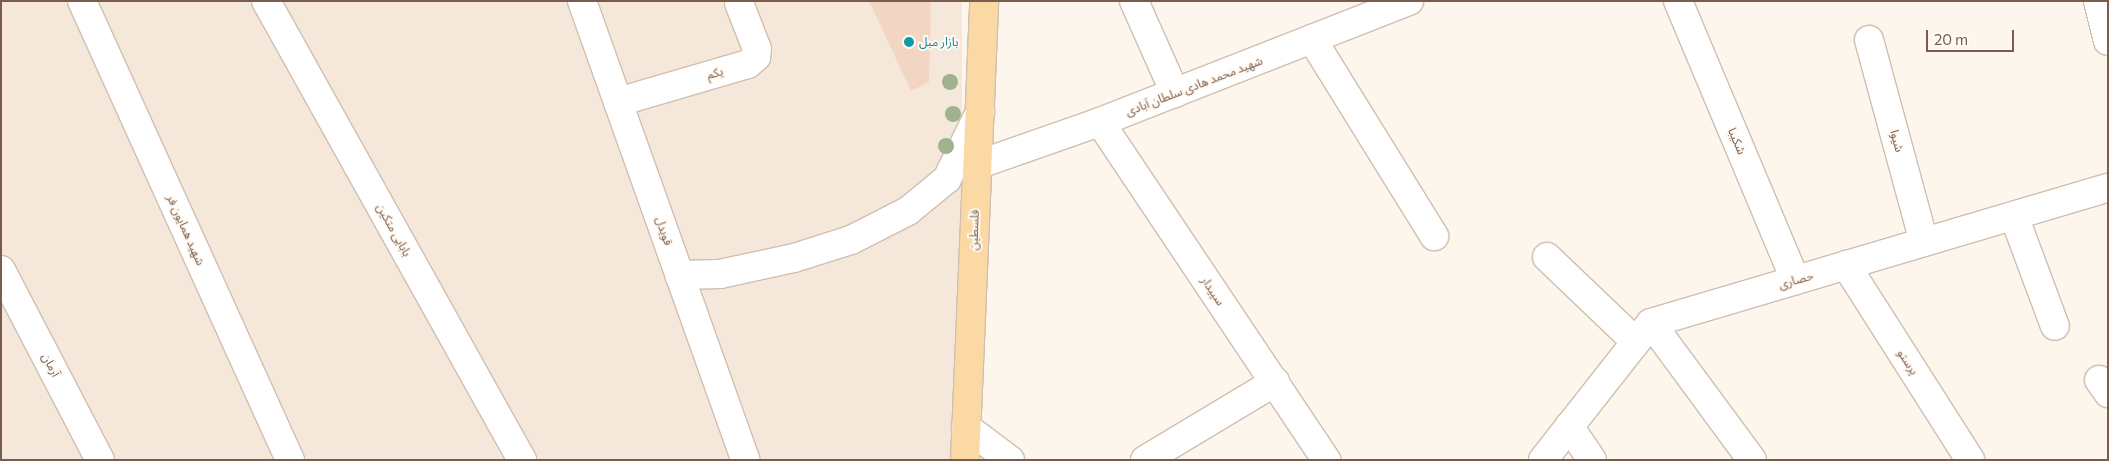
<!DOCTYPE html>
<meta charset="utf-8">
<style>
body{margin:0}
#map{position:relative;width:2109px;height:461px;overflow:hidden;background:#fdf6ec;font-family:Commissioner,"Noto Sans Arabic",sans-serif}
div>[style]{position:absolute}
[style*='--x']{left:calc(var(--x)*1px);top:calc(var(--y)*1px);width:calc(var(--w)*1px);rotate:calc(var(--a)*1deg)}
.residential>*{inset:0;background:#f5e8da;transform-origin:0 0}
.building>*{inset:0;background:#f3d5c3}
.roads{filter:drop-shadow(1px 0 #d1beb0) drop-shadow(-1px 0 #d1beb0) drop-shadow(0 1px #d1beb0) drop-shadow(0 -1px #d1beb0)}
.minor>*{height:28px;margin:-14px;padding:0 14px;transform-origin:14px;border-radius:14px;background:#fff}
.major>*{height:28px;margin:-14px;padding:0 14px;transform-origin:14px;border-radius:14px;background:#fbd9a5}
.trees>*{width:16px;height:16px;margin:-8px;border-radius:50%;background:#a0b28e}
.dots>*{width:14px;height:14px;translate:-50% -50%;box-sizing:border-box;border:2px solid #fffaf3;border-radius:50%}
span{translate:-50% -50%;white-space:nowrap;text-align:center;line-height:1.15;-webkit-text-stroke:4px #fffaf3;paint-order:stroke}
.culture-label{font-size:12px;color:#0d838f}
.left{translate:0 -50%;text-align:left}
.street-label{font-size:12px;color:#7a5c4d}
.frame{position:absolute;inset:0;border:2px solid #7a5c4d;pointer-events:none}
.scale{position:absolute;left:1926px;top:30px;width:88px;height:22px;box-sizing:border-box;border:2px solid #7a5c4d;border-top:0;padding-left:6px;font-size:15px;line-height:18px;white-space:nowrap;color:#7a5c4d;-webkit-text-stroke:4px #fffaf3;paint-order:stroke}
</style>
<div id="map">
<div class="residential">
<i style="left:1px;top:1px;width:961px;height:459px"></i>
</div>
<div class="building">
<i style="clip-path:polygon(869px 1px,931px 1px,929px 82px,911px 91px)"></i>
</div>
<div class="roads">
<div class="minor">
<i style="--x:82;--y:1;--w:504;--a:65.62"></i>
<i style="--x:266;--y:1;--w:526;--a:60.85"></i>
<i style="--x:582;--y:1;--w:487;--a:70.4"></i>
<i style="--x:1134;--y:1;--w:101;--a:66"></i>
<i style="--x:1678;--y:1;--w:303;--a:67.2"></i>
<i style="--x:2098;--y:1;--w:41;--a:76"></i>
<i style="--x:1312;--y:39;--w:232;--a:58.2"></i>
<i style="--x:1869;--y:40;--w:209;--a:74.8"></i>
<i style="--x:618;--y:102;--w:135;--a:-16.3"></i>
<i style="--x:748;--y:64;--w:11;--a:-41"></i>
<i style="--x:756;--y:57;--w:8;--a:-83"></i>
<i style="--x:757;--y:49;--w:49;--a:-111.4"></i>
<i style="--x:1100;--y:122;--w:407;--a:56.2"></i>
<i style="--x:977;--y:165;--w:130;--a:-19.3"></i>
<i style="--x:1100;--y:122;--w:332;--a:-21.4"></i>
<i style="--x:2014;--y:216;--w:117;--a:69.6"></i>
<i style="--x:1547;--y:257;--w:123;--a:43.7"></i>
<i style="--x:1846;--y:265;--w:231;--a:57.5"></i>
<i style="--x:1;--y:270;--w:214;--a:62.5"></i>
<i style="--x:679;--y:275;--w:41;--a:-1.4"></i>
<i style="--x:720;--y:274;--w:76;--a:-12.2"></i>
<i style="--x:794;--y:258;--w:60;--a:-17.5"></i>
<i style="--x:851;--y:240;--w:64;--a:-27"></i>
<i style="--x:908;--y:211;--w:50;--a:-39.4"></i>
<i style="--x:947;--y:179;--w:75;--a:-63.8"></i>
<i style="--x:1651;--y:323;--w:170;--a:53.6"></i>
<i style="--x:2099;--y:380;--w:16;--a:55"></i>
<i style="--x:1569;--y:426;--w:41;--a:55.9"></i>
<i style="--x:966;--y:427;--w:55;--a:36.9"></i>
<i style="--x:1145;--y:460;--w:152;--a:-31"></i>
<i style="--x:1543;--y:460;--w:174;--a:-51.8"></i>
<i style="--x:1651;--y:323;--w:477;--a:-16.5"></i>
</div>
<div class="major">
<i style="--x:965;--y:460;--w:459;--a:-87.6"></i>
</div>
</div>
<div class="trees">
<i style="left:950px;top:82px"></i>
<i style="left:953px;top:114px"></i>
<i style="left:946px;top:146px"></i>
</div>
<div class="dots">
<i style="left:909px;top:42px;background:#0f9aa8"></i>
</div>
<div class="culture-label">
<span class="left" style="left:919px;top:42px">بازار مبل</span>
</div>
<div class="street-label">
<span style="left:715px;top:73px;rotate:-16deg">یکم</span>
<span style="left:1194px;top:86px;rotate:-21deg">شهید محمد هادی سلطان آبادی</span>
<span style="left:1737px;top:141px;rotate:67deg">شکیبا</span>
<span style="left:1897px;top:141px;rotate:75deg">شیوا</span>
<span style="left:186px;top:230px;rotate:66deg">شهید همایون فر</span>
<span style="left:394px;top:230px;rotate:61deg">بابایی متکین</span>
<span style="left:974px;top:230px;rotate:-88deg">فلسطین</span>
<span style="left:664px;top:231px;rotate:70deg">قویدل</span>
<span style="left:1796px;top:280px;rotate:-16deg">حصاری</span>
<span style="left:1213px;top:291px;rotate:56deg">سپیدار</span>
<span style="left:1908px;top:362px;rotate:57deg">پرستو</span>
<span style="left:51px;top:365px;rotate:62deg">آرمان</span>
</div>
<div class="frame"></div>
<div class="scale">20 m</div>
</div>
